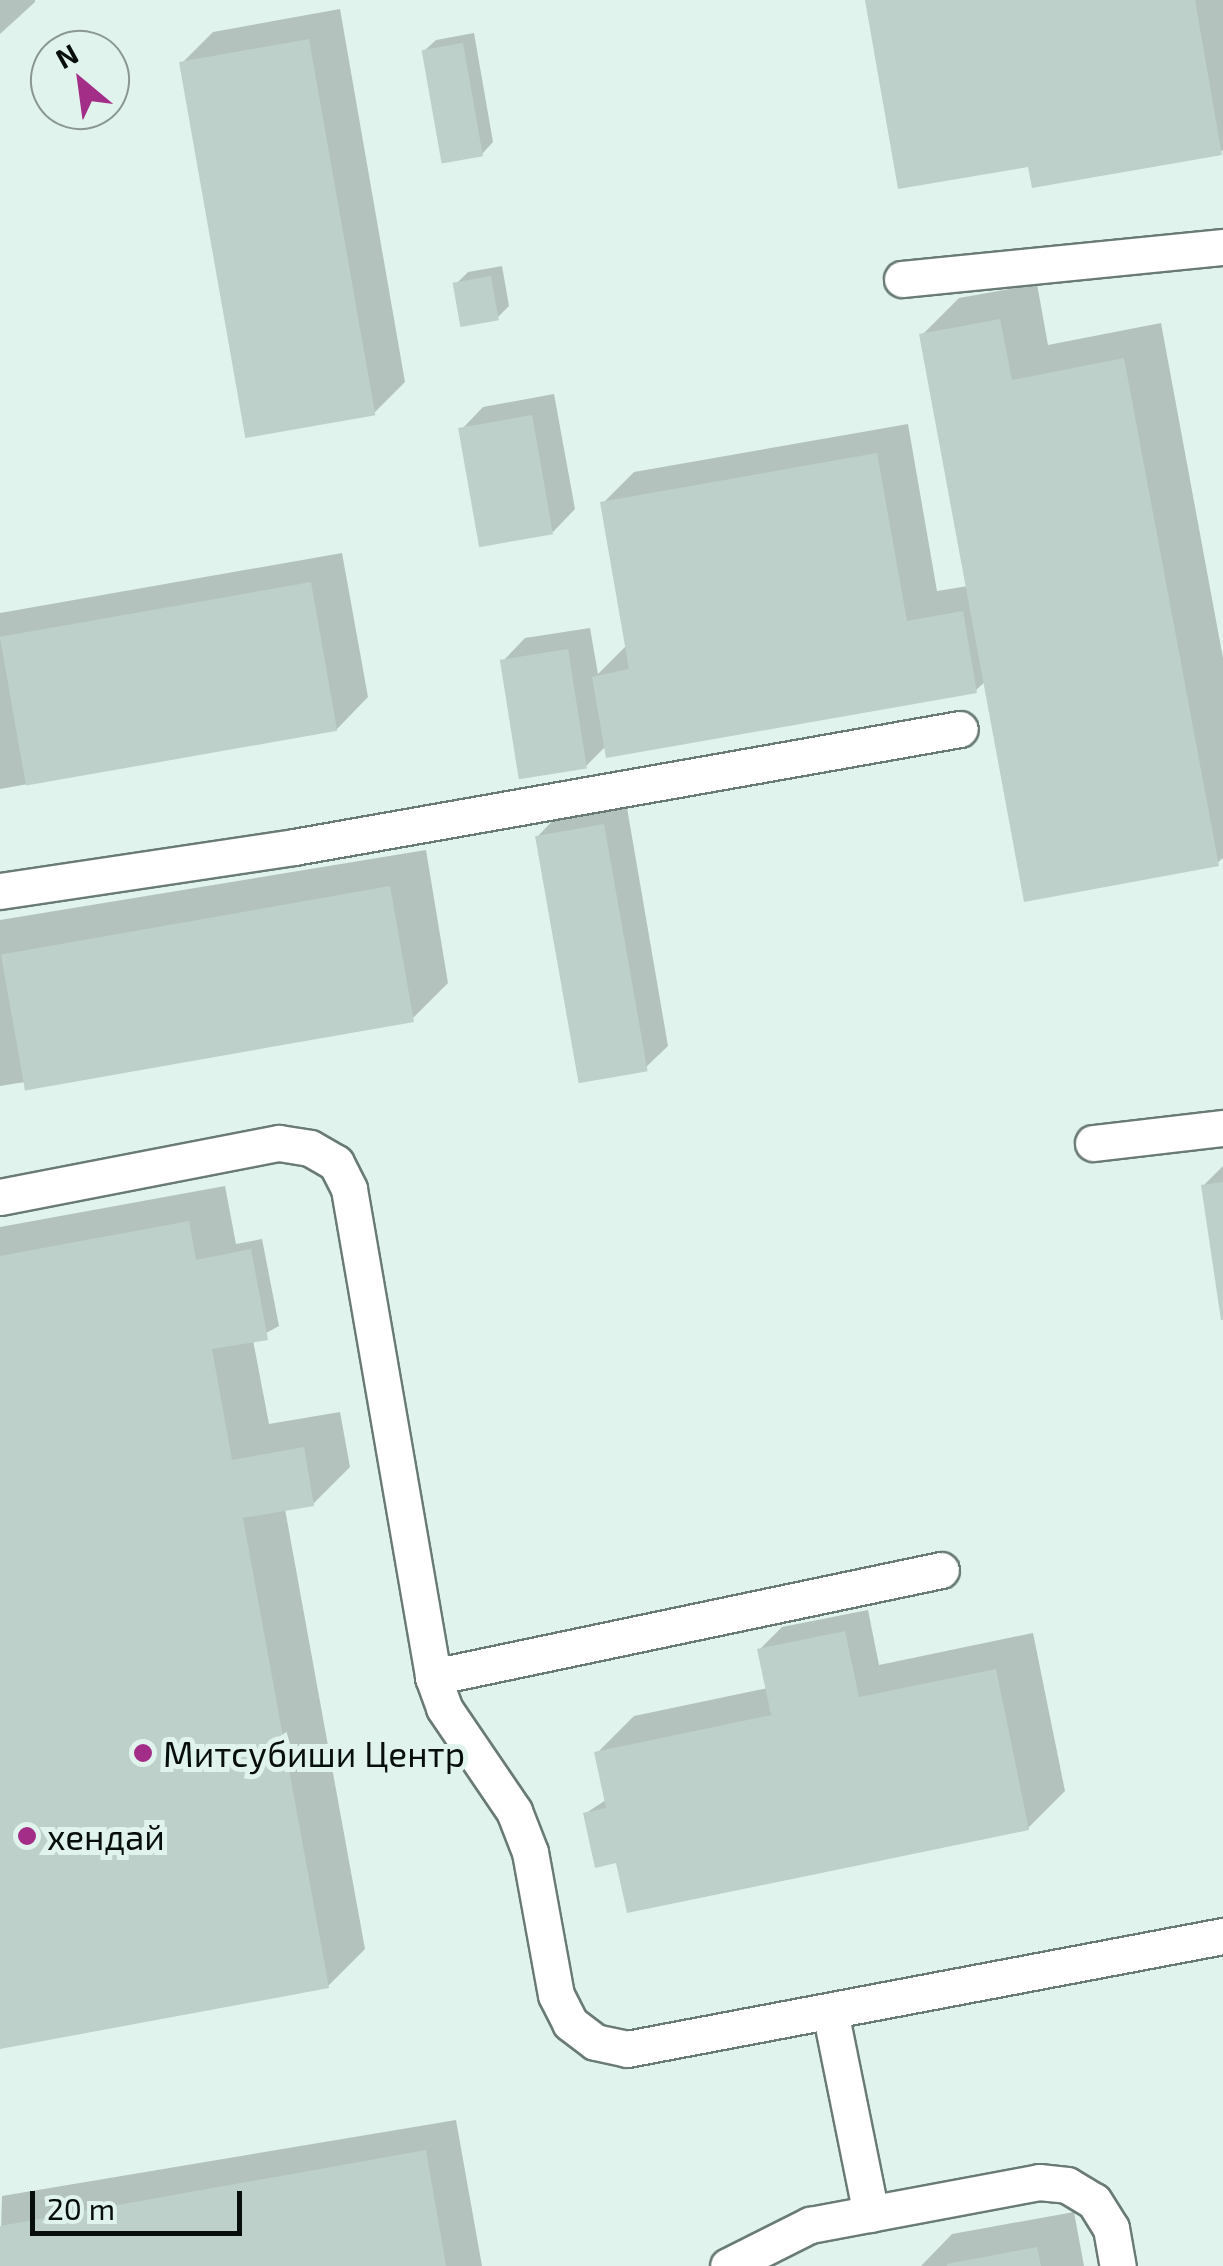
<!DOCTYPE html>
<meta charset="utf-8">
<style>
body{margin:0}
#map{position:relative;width:1223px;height:2266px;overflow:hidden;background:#e0f3ec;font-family:"Exo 2",sans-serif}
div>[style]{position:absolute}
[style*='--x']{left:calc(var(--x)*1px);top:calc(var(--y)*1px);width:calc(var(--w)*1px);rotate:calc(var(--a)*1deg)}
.shadow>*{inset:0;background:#0003}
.building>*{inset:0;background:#bdd0ca;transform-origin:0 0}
.roads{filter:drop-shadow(2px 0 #6a7b75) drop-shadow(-2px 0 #6a7b75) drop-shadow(0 2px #6a7b75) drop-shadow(0 -2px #6a7b75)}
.service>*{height:35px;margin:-17.5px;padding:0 17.5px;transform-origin:17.5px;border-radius:17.5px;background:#fff}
.dots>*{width:28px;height:28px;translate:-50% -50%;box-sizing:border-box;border:5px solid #e0f3ec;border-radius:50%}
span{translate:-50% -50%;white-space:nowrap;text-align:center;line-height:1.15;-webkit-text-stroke:10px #e0f3ec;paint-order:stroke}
.poi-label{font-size:35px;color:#080e0c}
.left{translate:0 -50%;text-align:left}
.north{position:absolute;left:30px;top:30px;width:100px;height:100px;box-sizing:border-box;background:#e0f3ec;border:2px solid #8a9792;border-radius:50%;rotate:331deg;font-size:28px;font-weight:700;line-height:40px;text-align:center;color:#080e0c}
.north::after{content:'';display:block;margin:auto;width:35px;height:45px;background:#a32e88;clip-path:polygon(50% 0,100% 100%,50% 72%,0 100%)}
.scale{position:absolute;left:30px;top:2191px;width:212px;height:45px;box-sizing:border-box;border:5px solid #080e0c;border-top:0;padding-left:12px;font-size:30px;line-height:35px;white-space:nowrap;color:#080e0c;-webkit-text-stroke:8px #e0f3ec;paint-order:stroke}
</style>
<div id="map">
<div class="shadow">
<i style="clip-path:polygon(0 0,35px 0,35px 2px,0 34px)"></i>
<i style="clip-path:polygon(867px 0,1223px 0,1223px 150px,1220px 152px)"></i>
<i style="clip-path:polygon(340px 9px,405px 382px,374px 413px,182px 63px,213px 32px)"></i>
<i style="clip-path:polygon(474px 33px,493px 142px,482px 154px,424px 51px,436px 40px)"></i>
<i style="clip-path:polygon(502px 266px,509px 306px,497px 318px,456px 284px,468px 272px)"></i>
<i style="clip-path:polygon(1037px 284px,1048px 345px,1161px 323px,1223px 658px,1223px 858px,1217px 863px,986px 681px,976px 690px,607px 745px,586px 766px,503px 661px,525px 638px,590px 628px,598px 674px,626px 646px,603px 503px,634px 472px,908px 424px,937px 591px,968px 586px,922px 335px,959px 298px)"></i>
<i style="clip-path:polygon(554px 394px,575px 509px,553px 532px,461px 430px,483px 407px)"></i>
<i style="clip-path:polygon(342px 553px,368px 697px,337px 729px,0 789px,0 613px)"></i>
<i style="clip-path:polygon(626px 802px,668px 1046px,645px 1068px,538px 836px,560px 813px)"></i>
<i style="clip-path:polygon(426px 850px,448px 983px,411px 1020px,0 1086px,0 920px)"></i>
<i style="clip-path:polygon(1223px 1166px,1223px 1318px,1203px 1186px)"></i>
<i style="clip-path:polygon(225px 1186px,236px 1244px,262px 1239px,279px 1326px,253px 1340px,269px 1424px,340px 1412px,350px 1467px,313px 1504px,285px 1509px,365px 1949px,328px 1986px,0 2046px,0 1227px)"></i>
<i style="clip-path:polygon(868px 1610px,879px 1665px,1033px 1633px,1065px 1791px,1028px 1828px,618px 1858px,586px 1813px,606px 1800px,597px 1753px,634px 1716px,768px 1688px,759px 1650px,782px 1627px)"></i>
<i style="clip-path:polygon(456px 2120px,482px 2266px,0 2266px,2px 2196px)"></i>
<i style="clip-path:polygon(1074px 2212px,1084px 2266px,921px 2266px,952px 2234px)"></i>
</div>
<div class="building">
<i style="clip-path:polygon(865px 0,1195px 0,1222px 155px,1032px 188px,1028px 167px,898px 189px)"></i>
<i style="left:309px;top:39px;width:382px;height:132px;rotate:80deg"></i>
<i style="left:463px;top:43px;width:115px;height:42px;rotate:80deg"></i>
<i style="left:491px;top:276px;width:45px;height:39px;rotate:80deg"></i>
<i style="clip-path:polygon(1000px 319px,1012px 380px,1124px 358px,1219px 866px,1024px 902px,919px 334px)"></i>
<i style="left:532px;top:415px;width:121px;height:75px;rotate:80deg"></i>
<i style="clip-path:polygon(877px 453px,907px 621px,963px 611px,977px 693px,606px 758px,592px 677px,629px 669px,600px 502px)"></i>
<i style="left:311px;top:582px;width:151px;height:316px;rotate:80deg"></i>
<i style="left:568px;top:649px;width:121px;height:69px;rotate:81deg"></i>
<i style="left:604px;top:824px;width:251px;height:70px;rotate:80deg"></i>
<i style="left:390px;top:886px;width:138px;height:395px;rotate:80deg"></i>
<i style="clip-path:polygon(1223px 1182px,1223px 1320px,1221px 1320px,1201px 1185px)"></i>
<i style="clip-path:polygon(189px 1221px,196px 1260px,251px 1249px,268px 1340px,212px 1349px,232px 1460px,304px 1447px,314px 1506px,243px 1518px,329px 1988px,0 2049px,0 1256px)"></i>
<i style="clip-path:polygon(845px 1631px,859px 1697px,996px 1669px,1029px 1830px,627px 1913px,616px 1863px,595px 1868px,583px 1813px,606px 1808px,594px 1752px,771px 1715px,757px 1649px)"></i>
<i style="clip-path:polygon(426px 2150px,446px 2266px,0 2266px,0 2226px)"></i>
<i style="clip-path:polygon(1037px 2247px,1041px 2266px,947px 2266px,947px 2264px)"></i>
</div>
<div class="roads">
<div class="service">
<i style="--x:902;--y:279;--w:323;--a:-5.7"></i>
<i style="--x:0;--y:891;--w:297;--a:-8.5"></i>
<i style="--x:294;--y:847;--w:676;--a:-10.05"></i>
<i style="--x:1093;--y:1143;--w:131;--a:-6.6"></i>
<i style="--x:0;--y:1197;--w:284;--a:-11"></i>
<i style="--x:279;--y:1143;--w:31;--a:9"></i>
<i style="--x:310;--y:1148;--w:30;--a:30"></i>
<i style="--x:336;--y:1163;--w:29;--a:63"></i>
<i style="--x:349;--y:1189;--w:495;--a:80.2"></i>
<i style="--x:433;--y:1677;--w:33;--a:70"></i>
<i style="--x:444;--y:1708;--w:125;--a:55.8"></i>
<i style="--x:514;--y:1811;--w:44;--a:68.7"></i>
<i style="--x:530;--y:1852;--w:145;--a:79.7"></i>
<i style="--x:556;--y:1995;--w:31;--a:63"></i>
<i style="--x:570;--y:2023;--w:31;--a:37"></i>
<i style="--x:595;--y:2042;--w:33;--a:12"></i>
<i style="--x:627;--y:2049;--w:607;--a:-10.74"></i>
<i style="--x:433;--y:1677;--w:519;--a:-11.89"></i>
<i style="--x:830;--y:2011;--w:207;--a:78.6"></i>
<i style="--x:728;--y:2266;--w:92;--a:-26.6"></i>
<i style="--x:810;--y:2225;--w:233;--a:-10.6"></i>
<i style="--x:1039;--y:2182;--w:28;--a:6"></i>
<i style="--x:1067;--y:2185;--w:31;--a:31"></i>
<i style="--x:1094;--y:2201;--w:32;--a:58"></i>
<i style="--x:1111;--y:2228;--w:39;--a:80"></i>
</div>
</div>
<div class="dots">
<i style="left:143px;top:1753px;background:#a32e88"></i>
<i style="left:27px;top:1836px;background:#a32e88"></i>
</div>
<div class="poi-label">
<span class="left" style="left:163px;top:1753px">Митсубиши Центр</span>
<span class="left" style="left:47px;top:1836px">хендай</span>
</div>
<div class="north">N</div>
<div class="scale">20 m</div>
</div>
